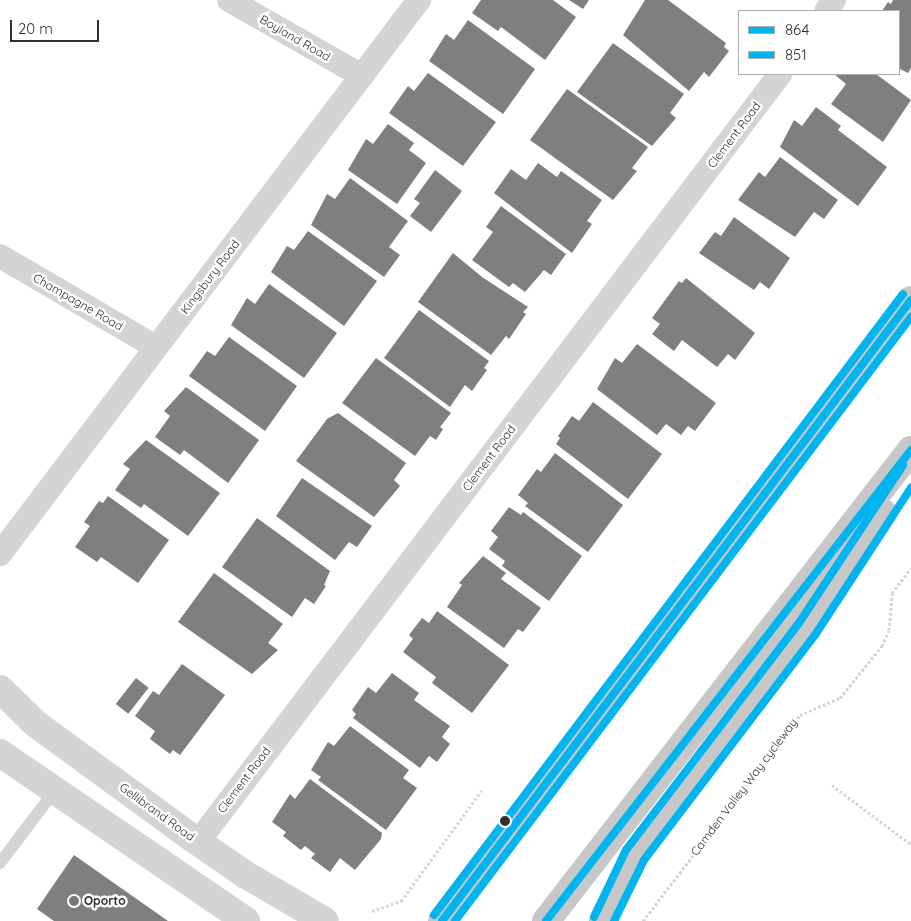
<!DOCTYPE html>
<style>
body{margin:0}
#map{position:relative;width:911px;height:921px;overflow:hidden;background:#fff;font-family:Quicksand,sans-serif}
div>[style]{position:absolute}
[style*='--x']{left:calc(var(--x)*1px);top:calc(var(--y)*1px);width:calc(var(--w)*1px);rotate:calc(var(--a)*1deg)}
.building>*{inset:0;background:#7f7f7f;transform-origin:0 0}
.path>*{height:3px;margin-top:-1.5px;transform-origin:0;background:repeating-linear-gradient(90deg,#d4d4d4 0 2.5px,transparent 0 5px)}
.service>*{height:12px;margin:-6px;padding:0 6px;transform-origin:6px;border-radius:6px;background:#d4d4d4}
.minor>*{height:24px;margin:-12px;padding:0 12px;transform-origin:12px;border-radius:12px;background:#d4d4d4}
.tertiary>*{height:28px;margin:-14px;padding:0 14px;transform-origin:14px;border-radius:14px;background:#d4d4d4}
.primary>*{height:28px;margin:-14px;padding:0 14px;transform-origin:14px;border-radius:14px;background:#c7c7c7}
.bus-1>*{height:8px;margin:-4px;padding:0 4px;transform-origin:4px;border-radius:4px;background:#00b5ef}
.bus-2>*{height:8px;margin:-4px;padding:0 4px;transform-origin:4px;border-radius:4px;background:#00b5ef}
.bus-3>*{height:8px;margin:-4px;padding:0 4px;transform-origin:4px;border-radius:4px;background:#00b5ef}
.dots>*{width:14px;height:14px;translate:-50% -50%;box-sizing:border-box;border:2px solid #fff;border-radius:50%}
span{translate:-50% -50%;white-space:nowrap;text-align:center;line-height:1.15;-webkit-text-stroke:5px #fff;paint-order:stroke}
.street-label{font-size:12px;color:#2f2f2f}
.poi-label{font-size:12px;color:#2f2f2f;font-weight:700}
.left{translate:0 -50%;text-align:left}
.legend{position:absolute;left:738px;top:10px;width:162px;height:65px;box-sizing:border-box;background:#fff;border:1px solid #acacac;margin:0;padding:6px 9px;list-style:none;font-size:15px;color:#2f2f2f}
.legend li{display:flex;align-items:center;gap:10px;height:25px}
.legend b{width:25px;border:1px solid #acacac}
.scale{position:absolute;left:10px;top:20px;width:89px;height:22px;box-sizing:border-box;border:2px solid #2f2f2f;border-top:0;padding-left:6px;font-size:15px;line-height:18px;white-space:nowrap;color:#2f2f2f;-webkit-text-stroke:4px #fff;paint-order:stroke}
</style>
<div id="map">
<div class="building">
<i style="clip-path:polygon(481px 0,553px 0,576px 17px,545px 60px,501px 27px,498px 31px,472px 13px)"></i>
<i style="clip-path:polygon(569px 0,589px 0,583px 9px)"></i>
<i style="clip-path:polygon(645px 0,668px 0,726px 43px,724px 47px,729px 51px,709px 77px,704px 72px,689px 91px,623px 35px)"></i>
<i style="clip-path:polygon(893px 0,911px 0,911px 68px,908px 73px,900px 69px,900px 11px,882px 11px,888px 2px,891px 4px)"></i>
<i style="clip-path:polygon(468px 20px,535px 69px,503px 114px,429px 61px,446px 34px,454px 40px)"></i>
<i style="clip-path:polygon(613px 43px,684px 94px,670px 113px,676px 118px,652px 146px,577px 92px)"></i>
<i style="clip-path:polygon(428px 73px,496px 122px,463px 166px,389px 113px,408px 86px,414px 91px)"></i>
<i style="clip-path:polygon(834px 74px,876px 74px,911px 100px,883px 142px,831px 104px,846px 84px)"></i>
<i style="clip-path:polygon(567px 89px,648px 147px,632px 168px,637px 171px,613px 200px,530px 140px)"></i>
<i style="clip-path:polygon(816px 107px,841px 126px,838px 130px,887px 167px,858px 206px,780px 147px,794px 120px,802px 126px)"></i>
<i style="clip-path:polygon(388px 124px,414px 143px,409px 150px,426px 163px,397px 204px,348px 170px,366px 139px,373px 144px)"></i>
<i style="clip-path:polygon(780px 157px,838px 200px,824px 219px,814px 212px,795px 237px,738px 200px,759px 172px,765px 177px)"></i>
<i style="clip-path:polygon(538px 163px,557px 177px,561px 171px,602px 200px,587px 221px,592px 224px,572px 253px,494px 193px,511px 169px,526px 180px)"></i>
<i style="clip-path:polygon(435px 170px,462px 191px,431px 232px,410px 216px,420px 203px,414px 199px)"></i>
<i style="clip-path:polygon(350px 178px,408px 221px,389px 247px,400px 255px,384px 277px,311px 225px,327px 194px,335px 199px)"></i>
<i style="clip-path:polygon(501px 206px,566px 254px,551px 275px,544px 270px,525px 292px,513px 283px,509px 287px,472px 260px,493px 232px,486px 227px)"></i>
<i style="clip-path:polygon(734px 217px,790px 258px,769px 289px,760px 282px,754px 290px,699px 253px,715px 232px,721px 236px)"></i>
<i style="clip-path:polygon(308px 231px,377px 281px,344px 326px,271px 272px,287px 246px,294px 250px)"></i>
<i style="clip-path:polygon(453px 253px,482px 277px,528px 307px,523px 312px,526px 314px,509px 339px,506px 336px,491px 355px,418px 302px)"></i>
<i style="clip-path:polygon(686px 278px,755px 333px,735px 360px,728px 354px,717px 367px,682px 340px,674px 351px,652px 334px,660px 324px,652px 318px,679px 281px,682px 283px)"></i>
<i style="clip-path:polygon(269px 284px,337px 333px,304px 378px,231px 325px,247px 298px,255px 304px)"></i>
<i style="clip-path:polygon(419px 310px,489px 361px,484px 368px,487px 370px,472px 391px,465px 385px,450px 407px,384px 358px)"></i>
<i style="clip-path:polygon(229px 337px,297px 386px,265px 431px,189px 376px,207px 351px,215px 356px)"></i>
<i style="clip-path:polygon(637px 344px,716px 403px,695px 431px,688px 426px,681px 435px,666px 424px,657px 435px,597px 389px,615px 358px,622px 363px)"></i>
<i style="clip-path:polygon(376px 358px,451px 413px,440px 427px,443px 429px,436px 440px,430px 436px,415px 456px,342px 403px)"></i>
<i style="clip-path:polygon(186px 387px,259px 440px,228px 483px,184px 450px,180px 455px,155px 437px,170px 416px,164px 411px)"></i>
<i style="clip-path:polygon(593px 402px,662px 454px,628px 499px,556px 444px,560px 438px,558px 436px,572px 416px,579px 421px)"></i>
<i style="clip-path:polygon(338px 413px,406px 463px,394px 480px,400px 486px,374px 517px,296px 461px,327px 419px)"></i>
<i style="clip-path:polygon(146px 440px,220px 493px,188px 536px,144px 504px,141px 508px,115px 490px,130px 469px,123px 464px)"></i>
<i style="clip-path:polygon(555px 453px,623px 505px,588px 552px,525px 506px,528px 503px,518px 495px,537px 469px,541px 472px)"></i>
<i style="clip-path:polygon(302px 478px,372px 526px,357px 547px,349px 542px,335px 560px,276px 516px)"></i>
<i style="clip-path:polygon(108px 496px,169px 540px,138px 583px,101px 557px,97px 562px,75px 547px,90px 526px,84px 522px,99px 501px,103px 503px)"></i>
<i style="clip-path:polygon(509px 507px,521px 515px,523px 512px,582px 556px,549px 601px,502px 566px,505px 561px,489px 549px,498px 537px,491px 531px)"></i>
<i style="clip-path:polygon(257px 518px,330px 571px,324px 585px,326px 586px,314px 604px,305px 598px,292px 617px,222px 567px)"></i>
<i style="clip-path:polygon(483px 556px,506px 573px,501px 579px,541px 608px,523px 632px,518px 629px,504px 648px,447px 607px,462px 585px,459px 583px)"></i>
<i style="clip-path:polygon(214px 573px,283px 624px,268px 643px,278px 650px,252px 674px,178px 622px)"></i>
<i style="clip-path:polygon(437px 611px,509px 665px,472px 713px,432px 683px,436px 677px,403px 652px,413px 639px,409px 635px,422px 618px,429px 623px)"></i>
<i style="clip-path:polygon(182px 664px,225px 695px,180px 755px,173px 750px,170px 754px,150px 739px,155px 731px,135px 716px,153px 691px,159px 695px)"></i>
<i style="clip-path:polygon(392px 673px,419px 693px,414px 700px,450px 726px,442px 737px,450px 744px,437px 762px,429px 756px,420px 768px,353px 718px,356px 714px,352px 710px,368px 687px,376px 693px)"></i>
<i style="left:136px;top:678px;width:16px;height:33px;rotate:38deg"></i>
<i style="clip-path:polygon(350px 726px,409px 770px,403px 778px,417px 788px,386px 830px,318px 780px,321px 777px,311px 770px,328px 742px,334px 746px)"></i>
<i style="clip-path:polygon(310px 779px,382px 833px,381px 839px,355px 870px,340px 858px,330px 872px,311px 858px,315px 854px,305px 846px,301px 850px,283px 836px,286px 832px,272px 822px,290px 794px,295px 799px)"></i>
<i style="clip-path:polygon(74px 855px,168px 921px,54px 921px,37px 909px)"></i>
</div>
<div class="path">
<i style="--x:832;--y:785;--w:99;--a:36.8"></i>
<i style="--x:372;--y:911;--w:31;--a:-19"></i>
<i style="--x:401;--y:901;--w:137;--a:-53.9"></i>
<i style="--x:643;--y:921;--w:259;--a:-52.7"></i>
<i style="--x:800;--y:715;--w:43;--a:-23"></i>
<i style="--x:840;--y:698;--w:67;--a:-51.1"></i>
<i style="--x:882;--y:646;--w:17;--a:-66"></i>
<i style="--x:889;--y:630;--w:37;--a:-85"></i>
<i style="--x:892;--y:593;--w:31;--a:-53"></i>
</div>
<div class="service">
<i style="--x:0;--y:863;--w:93;--a:-52.9"></i>
</div>
<div class="minor">
<i style="--x:229;--y:0;--w:153;--a:29.7"></i>
<i style="--x:826;--y:11;--w:14;--a:-54"></i>
<i style="--x:0;--y:256;--w:181;--a:30.3"></i>
<i style="--x:0;--y:554;--w:695;--a:-52.9"></i>
<i style="--x:198;--y:842;--w:964;--a:-52.84"></i>
</div>
<div class="tertiary">
<i style="--x:0;--y:689;--w:50;--a:44.2"></i>
<i style="--x:36;--y:724;--w:200;--a:36.1"></i>
<i style="--x:198;--y:842;--w:58;--a:34.5"></i>
<i style="--x:246;--y:875;--w:91;--a:30.2"></i>
<i style="--x:0;--y:753;--w:298;--a:34.3"></i>
</div>
<div class="primary">
<i style="--x:442;--y:921;--w:778;--a:-52.94"></i>
<i style="--x:546;--y:921;--w:596;--a:-52.23"></i>
<i style="--x:603;--y:921;--w:73;--a:-64.1"></i>
<i style="--x:635;--y:855;--w:284;--a:-52.7"></i>
<i style="--x:807;--y:629;--w:139;--a:-56.8"></i>
</div>
<div class="bus-1">
<i style="--x:442;--y:921;--w:778;--a:-52.94"></i>
<i style="--x:546;--y:921;--w:596;--a:-52.23"></i>
</div>
<div class="bus-2">
<i style="--x:455;--y:921;--w:757;--a:-52.95"></i>
<i style="--x:614;--y:921;--w:68;--a:-63.8"></i>
<i style="--x:644;--y:860;--w:283;--a:-52.8"></i>
<i style="--x:815;--y:635;--w:176;--a:-56.9"></i>
</div>
<div class="bus-3">
<i style="--x:434;--y:915;--w:778;--a:-52.94"></i>
<i style="--x:594;--y:917;--w:74;--a:-64.5"></i>
<i style="--x:626;--y:850;--w:285;--a:-52.7"></i>
<i style="--x:799;--y:623;--w:189;--a:-56.6"></i>
</div>
<div class="dots">
<i style="left:505px;top:821px;background:#2f2f2f"></i>
<i style="left:74px;top:901px;background:#787878"></i>
</div>
<div class="street-label">
<span style="left:295px;top:38px;rotate:30deg">Boyland Road</span>
<span style="left:734px;top:135px;rotate:-53deg">Clement Road</span>
<span style="left:210px;top:277px;rotate:-53deg">Kingsbury Road</span>
<span style="left:78px;top:302px;rotate:30deg">Champagne Road</span>
<span style="left:489px;top:458px;rotate:-53deg">Clement Road</span>
<span style="left:244px;top:780px;rotate:-53deg">Clement Road</span>
<span style="left:744px;top:787px;rotate:-53deg">Camden Valley Way cycleway</span>
<span style="left:157px;top:812px;rotate:36deg">Gellibrand Road</span>
</div>
<div class="poi-label">
<span class="left" style="left:84px;top:901px">Oporto</span>
</div>
<ul class="legend">
<li><b style="height:6px;background:#00b5ef"></b>864</li>
<li><b style="height:6px;background:#00b5ef"></b>851</li>
</ul>
<div class="scale">20 m</div>
</div>
